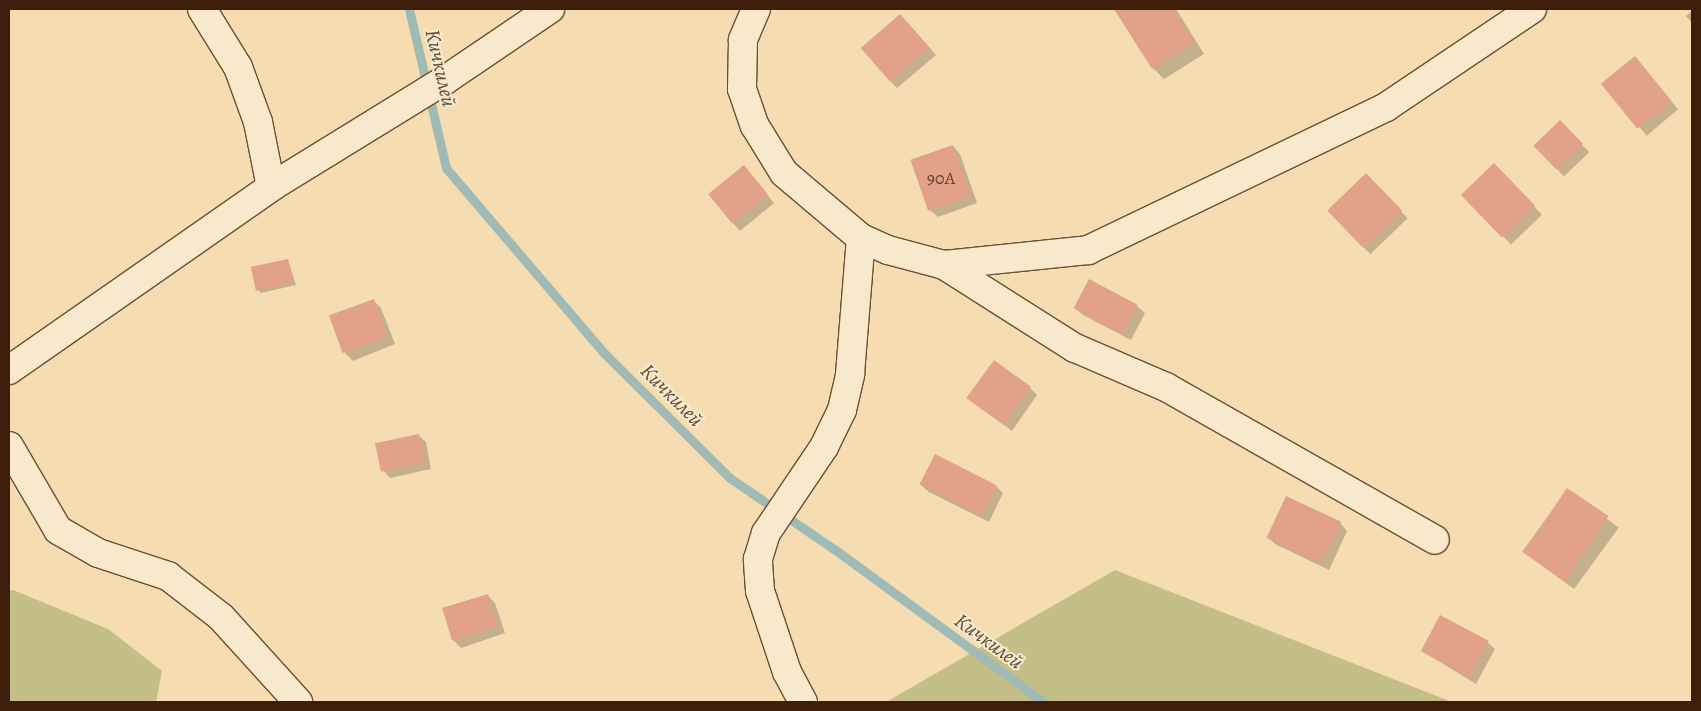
<!DOCTYPE html>
<meta charset="utf-8">
<style>
body{margin:0}
#map{position:relative;width:1701px;height:711px;overflow:hidden;background:#f5ddb1;font-family:Alegreya,serif}
div>[style]{position:absolute}
[style*='--x']{left:calc(var(--x)*1px);top:calc(var(--y)*1px);width:calc(var(--w)*1px);rotate:calc(var(--a)*1deg)}
.green>*{inset:0;background:#c3bf87}
.shadow>*{inset:0;background:#0003;transform-origin:0 0}
.stream>*{height:9px;margin:-4.5px;padding:0 4.5px;transform-origin:4.5px;border-radius:4.5px;background:#a0bab5}
.building>*{inset:0;background:#e2a189;transform-origin:0 0}
.roads{filter:drop-shadow(1px 0 #6c4e34) drop-shadow(-1px 0 #6c4e34) drop-shadow(0 1px #6c4e34) drop-shadow(0 -1px #6c4e34)}
.street>*{height:28px;margin:-14px;padding:0 14px;transform-origin:14px;border-radius:14px;background:#f8e9cc}
.secondary>*{height:28px;margin:-14px;padding:0 14px;transform-origin:14px;border-radius:14px;background:#f8e9cc}
span{translate:-50% -50%;white-space:nowrap;text-align:center;line-height:1.15;-webkit-text-stroke:4px #f8e9cc;paint-order:stroke}
.number-label{font-size:18px;color:#673f2a}
.number-label span{-webkit-text-stroke-width:0}
.water-label{font-size:21px;color:#5b4d3d;font-style:italic}
.frame{position:absolute;inset:0;border:10px solid #3e1e0a;pointer-events:none}
</style>
<div id="map">
<div class="green">
<i style="clip-path:polygon(1115px 570px,1452px 702px,886px 702px)"></i>
<i style="clip-path:polygon(13px 590px,108px 629px,162px 671px,156px 702px,9px 702px,9px 591px)"></i>
</div>
<div class="shadow">
<i style="clip-path:polygon(1116px 9px,1176px 9px,1204px 54px,1164px 79px,1153px 68px)"></i>
<i style="clip-path:polygon(1692px 11px,1692px 23px,1686px 16px)"></i>
<i style="clip-path:polygon(908px 23px,936px 55px,897px 88px,890px 81px)"></i>
<i style="left:1635px;top:58px;width:67px;height:41px;rotate:50deg"></i>
<i style="left:1560px;top:122px;width:42px;height:35px;rotate:46deg"></i>
<i style="clip-path:polygon(953px 146px,960px 154px,977px 203px,938px 217px,930px 210px)"></i>
<i style="left:1494px;top:165px;width:69px;height:43px;rotate:46deg"></i>
<i style="clip-path:polygon(751px 174px,774px 203px,740px 231px,709px 195px)"></i>
<i style="left:1366px;top:175px;width:60px;height:52px;rotate:46deg"></i>
<i style="clip-path:polygon(288px 260px,296px 285px,261px 293px,257px 289px)"></i>
<i style="clip-path:polygon(374px 301px,381px 308px,395px 344px,353px 361px,345px 353px)"></i>
<i style="clip-path:polygon(1137px 306px,1145px 313px,1131px 340px,1083px 315px,1075px 308px)"></i>
<i style="clip-path:polygon(1030px 388px,1037px 395px,1012px 431px,968px 398px)"></i>
<i style="clip-path:polygon(418px 435px,426px 442px,431px 469px,390px 478px,383px 470px)"></i>
<i style="clip-path:polygon(921px 485px,996px 486px,1003px 493px,989px 522px,929px 492px)"></i>
<i style="left:1567px;top:490px;width:64px;height:76px;rotate:36deg"></i>
<i style="clip-path:polygon(1340px 523px,1347px 531px,1329px 570px,1275px 544px,1268px 537px)"></i>
<i style="clip-path:polygon(487px 595px,495px 603px,505px 633px,461px 648px,453px 640px)"></i>
<i style="clip-path:polygon(1487px 642px,1495px 649px,1476px 684px,1422px 651px)"></i>
</div>
<div class="stream">
<i style="--x:409;--y:9;--w:163;--a:76.9"></i>
<i style="--x:446;--y:168;--w:242;--a:49.5"></i>
<i style="--x:603;--y:352;--w:179;--a:44.8"></i>
<i style="--x:730;--y:478;--w:135;--a:34.4"></i>
<i style="--x:841;--y:554;--w:250;--a:36.2"></i>
</div>
<div class="building">
<i style="clip-path:polygon(1114px 9px,1173px 9px,1194px 43px,1152px 69px)"></i>
<i style="left:900px;top:14px;width:44px;height:52px;rotate:49deg"></i>
<i style="left:1635px;top:56px;width:58px;height:44px;rotate:51deg"></i>
<i style="left:1560px;top:120px;width:33px;height:37px;rotate:46deg"></i>
<i style="left:953px;top:145px;width:54px;height:45px;rotate:71deg"></i>
<i style="left:1494px;top:163px;width:59px;height:46px;rotate:46deg"></i>
<i style="left:744px;top:165px;width:38px;height:46px;rotate:51deg"></i>
<i style="left:1366px;top:173px;width:52px;height:54px;rotate:46deg"></i>
<i style="left:288px;top:259px;width:24px;height:38px;rotate:78deg"></i>
<i style="left:1089px;top:279px;width:55px;height:33px;rotate:28deg"></i>
<i style="left:374px;top:299px;width:40px;height:48px;rotate:70deg"></i>
<i style="left:994px;top:360px;width:46px;height:47px;rotate:36deg"></i>
<i style="left:419px;top:434px;width:29px;height:45px;rotate:78deg"></i>
<i style="left:935px;top:454px;width:69px;height:34px;rotate:27deg"></i>
<i style="left:1567px;top:488px;width:50px;height:78px;rotate:34deg"></i>
<i style="left:1286px;top:496px;width:61px;height:46px;rotate:25deg"></i>
<i style="left:488px;top:594px;width:34px;height:48px;rotate:73deg"></i>
<i style="left:1440px;top:615px;width:55px;height:41px;rotate:28deg"></i>
</div>
<div class="roads">
<div class="street">
<i style="--x:202;--y:9;--w:68;--a:58.2"></i>
<i style="--x:238;--y:67;--w:59;--a:70"></i>
<i style="--x:258;--y:122;--w:66;--a:78.7"></i>
<i style="--x:756;--y:9;--w:34;--a:113"></i>
<i style="--x:743;--y:40;--w:49;--a:91.2"></i>
<i style="--x:742;--y:89;--w:39;--a:71"></i>
<i style="--x:755;--y:126;--w:55;--a:58.3"></i>
<i style="--x:784;--y:173;--w:101;--a:40.2"></i>
<i style="--x:861;--y:238;--w:30;--a:24"></i>
<i style="--x:888;--y:250;--w:58;--a:15"></i>
<i style="--x:944;--y:265;--w:145;--a:-5.9"></i>
<i style="--x:1088;--y:250;--w:331;--a:-25.6"></i>
<i style="--x:1386;--y:107;--w:176;--a:-33.9"></i>
<i style="--x:944;--y:265;--w:155;--a:32.4"></i>
<i style="--x:1075;--y:348;--w:99;--a:23.2"></i>
<i style="--x:1166;--y:387;--w:309;--a:29.6"></i>
<i style="--x:9;--y:446;--w:97;--a:59.7"></i>
<i style="--x:58;--y:530;--w:46;--a:29.9"></i>
<i style="--x:98;--y:553;--w:74;--a:18.2"></i>
<i style="--x:168;--y:576;--w:67;--a:37.7"></i>
<i style="--x:221;--y:617;--w:115;--a:47.8"></i>
<i style="--x:803;--y:702;--w:34;--a:-118"></i>
<i style="--x:787;--y:672;--w:85;--a:-108.4"></i>
<i style="--x:760;--y:591;--w:32;--a:-94"></i>
<i style="--x:758;--y:559;--w:27;--a:-73"></i>
<i style="--x:766;--y:533;--w:104;--a:-56"></i>
<i style="--x:824;--y:447;--w:41;--a:-64.1"></i>
<i style="--x:842;--y:410;--w:37;--a:-77"></i>
<i style="--x:850;--y:374;--w:136;--a:-85.4"></i>
</div>
<div class="secondary">
<i style="--x:9;--y:370;--w:320;--a:-34.9"></i>
<i style="--x:271;--y:187;--w:204;--a:-31.6"></i>
<i style="--x:445;--y:80;--w:127;--a:-34.1"></i>
</div>
</div>
<div class="number-label">
<span style="left:941px;top:178px">90А</span>
</div>
<div class="water-label">
<span style="left:441px;top:68px;rotate:77deg">Кичкилей</span>
<span style="left:672px;top:395px;rotate:45deg">Кичкилей</span>
<span style="left:989px;top:641px;rotate:36deg">Кичкилей</span>
</div>
<div class="frame"></div>
</div>
